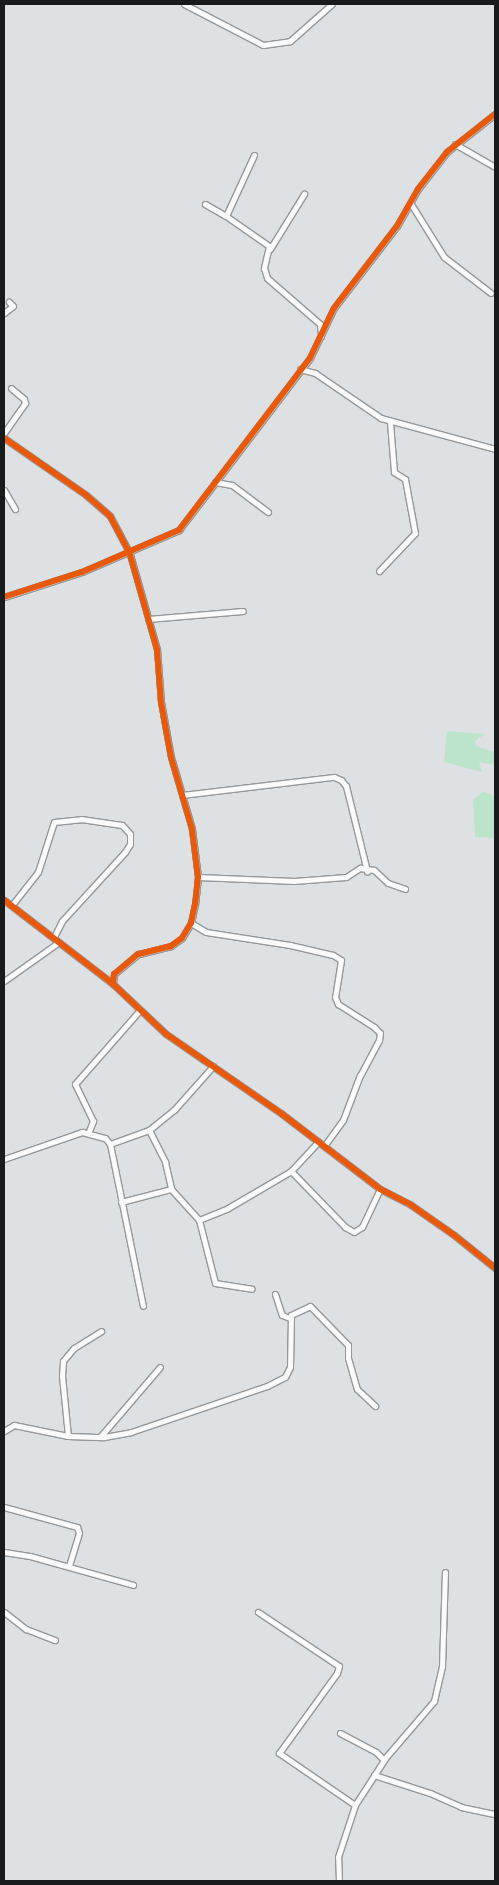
<!DOCTYPE html>
<style>
body{margin:0}
#map{position:relative;width:499px;height:1885px;overflow:hidden;background:#dee1e3;font-family:"Space Grotesk",sans-serif}
div>[style]{position:absolute}
[style*='--x']{left:calc(var(--x)*1px);top:calc(var(--y)*1px);width:calc(var(--w)*1px);rotate:calc(var(--a)*1deg)}
.green>*{inset:0;background:#bbe4ca}
.roads{filter:drop-shadow(1px 0 #959799) drop-shadow(-1px 0 #959799) drop-shadow(0 1px #959799) drop-shadow(0 -1px #959799)}
.minor>*{height:5px;margin:-2.5px;padding:0 2.5px;transform-origin:2.5px;border-radius:2.5px;background:#fafafb}
.cycleway>*{height:6px;margin:-3px;padding:0 3px;transform-origin:3px;border-radius:3px;background:#e8590c}
span{translate:-50% -50%;white-space:nowrap;text-align:center;line-height:1.15;-webkit-text-stroke:5px #e9eef3;paint-order:stroke}
.frame{position:absolute;inset:0;border:5px solid #181a1c;pointer-events:none}
</style>
<div id="map">
<div class="green">
<i style="clip-path:polygon(447px 731px,485px 734px,475px 741px,476px 746px,495px 752px,495px 765px,479px 762px,482px 772px,444px 762px)"></i>
<i style="clip-path:polygon(483px 792px,495px 796px,495px 838px,475px 837px,473px 800px)"></i>
</div>
<div class="roads">
<div class="minor">
<i style="--x:184;--y:4;--w:89;--a:27.4"></i>
<i style="--x:263;--y:45;--w:27;--a:-8"></i>
<i style="--x:290;--y:41;--w:56;--a:-41.4"></i>
<i style="--x:455;--y:144;--w:46;--a:29.9"></i>
<i style="--x:254;--y:155;--w:67;--a:114.7"></i>
<i style="--x:226;--y:216;--w:52;--a:34.9"></i>
<i style="--x:269;--y:246;--w:23;--a:103"></i>
<i style="--x:264;--y:268;--w:10;--a:73"></i>
<i style="--x:267;--y:278;--w:70;--a:41"></i>
<i style="--x:320;--y:324;--w:12;--a:85"></i>
<i style="--x:205;--y:204;--w:24;--a:30"></i>
<i style="--x:411;--y:204;--w:62;--a:58.1"></i>
<i style="--x:444;--y:257;--w:59;--a:37.5"></i>
<i style="--x:270;--y:249;--w:65;--a:-58.3"></i>
<i style="--x:4;--y:313;--w:11;--a:-38"></i>
<i style="--x:13;--y:306;--w:6;--a:-135"></i>
<i style="--x:300;--y:369;--w:16;--a:15"></i>
<i style="--x:315;--y:373;--w:80;--a:34.3"></i>
<i style="--x:381;--y:418;--w:118;--a:15.2"></i>
<i style="--x:4;--y:433;--w:37;--a:-55"></i>
<i style="--x:25;--y:403;--w:4;--a:-104"></i>
<i style="--x:24;--y:399;--w:17;--a:-140"></i>
<i style="--x:4;--y:438;--w:100;--a:34.8"></i>
<i style="--x:86;--y:495;--w:32;--a:41"></i>
<i style="--x:110;--y:516;--w:40;--a:62"></i>
<i style="--x:129;--y:551;--w:102;--a:74.1"></i>
<i style="--x:157;--y:649;--w:53;--a:85.7"></i>
<i style="--x:161;--y:702;--w:56;--a:79.7"></i>
<i style="--x:171;--y:757;--w:75;--a:73.7"></i>
<i style="--x:192;--y:829;--w:48;--a:82.9"></i>
<i style="--x:198;--y:877;--w:27;--a:96"></i>
<i style="--x:195;--y:904;--w:19;--a:102"></i>
<i style="--x:191;--y:923;--w:17;--a:121"></i>
<i style="--x:182;--y:938;--w:14;--a:144"></i>
<i style="--x:171;--y:946;--w:34;--a:166"></i>
<i style="--x:138;--y:954;--w:31;--a:140"></i>
<i style="--x:114;--y:974;--w:10;--a:96"></i>
<i style="--x:215;--y:482;--w:17;--a:10"></i>
<i style="--x:232;--y:485;--w:45;--a:36.9"></i>
<i style="--x:4;--y:490;--w:22;--a:60"></i>
<i style="--x:379;--y:571;--w:52;--a:-46.5"></i>
<i style="--x:415;--y:533;--w:55;--a:-100.5"></i>
<i style="--x:405;--y:479;--w:13;--a:-148"></i>
<i style="--x:394;--y:472;--w:50;--a:-94.6"></i>
<i style="--x:4;--y:597;--w:82;--a:-17.8"></i>
<i style="--x:82;--y:572;--w:106;--a:-23.4"></i>
<i style="--x:179;--y:530;--w:216;--a:-52.7"></i>
<i style="--x:310;--y:358;--w:55;--a:-64.4"></i>
<i style="--x:334;--y:308;--w:103;--a:-52.5"></i>
<i style="--x:397;--y:226;--w:43;--a:-60.4"></i>
<i style="--x:418;--y:189;--w:47;--a:-51.9"></i>
<i style="--x:447;--y:152;--w:61;--a:-38.4"></i>
<i style="--x:148;--y:619;--w:95;--a:-4.8"></i>
<i style="--x:182;--y:795;--w:153;--a:-6.8"></i>
<i style="--x:334;--y:777;--w:8;--a:23"></i>
<i style="--x:341;--y:780;--w:8;--a:50"></i>
<i style="--x:346;--y:786;--w:88;--a:76.1"></i>
<i style="--x:198;--y:877;--w:96;--a:2.4"></i>
<i style="--x:294;--y:881;--w:52;--a:-4.4"></i>
<i style="--x:346;--y:877;--w:17;--a:-33"></i>
<i style="--x:360;--y:868;--w:14;--a:8"></i>
<i style="--x:374;--y:870;--w:19;--a:43"></i>
<i style="--x:388;--y:883;--w:18;--a:19"></i>
<i style="--x:4;--y:900;--w:138;--a:37.6"></i>
<i style="--x:113;--y:984;--w:73;--a:43.3"></i>
<i style="--x:166;--y:1034;--w:141;--a:34.6"></i>
<i style="--x:282;--y:1114;--w:123;--a:37.4"></i>
<i style="--x:380;--y:1189;--w:35;--a:27"></i>
<i style="--x:411;--y:1205;--w:52;--a:34.9"></i>
<i style="--x:454;--y:1235;--w:53;--a:38.8"></i>
<i style="--x:12;--y:905;--w:42;--a:-51.8"></i>
<i style="--x:38;--y:872;--w:52;--a:-72.3"></i>
<i style="--x:54;--y:822;--w:27;--a:-6"></i>
<i style="--x:81;--y:819;--w:41;--a:8.3"></i>
<i style="--x:122;--y:825;--w:12;--a:48"></i>
<i style="--x:130;--y:834;--w:10;--a:90"></i>
<i style="--x:130;--y:844;--w:9;--a:122"></i>
<i style="--x:125;--y:852;--w:93;--a:132.4"></i>
<i style="--x:62;--y:921;--w:18;--a:117"></i>
<i style="--x:191;--y:923;--w:17;--a:31"></i>
<i style="--x:206;--y:932;--w:85;--a:8.8"></i>
<i style="--x:290;--y:945;--w:44;--a:13.1"></i>
<i style="--x:333;--y:955;--w:9;--a:32"></i>
<i style="--x:341;--y:960;--w:37;--a:99"></i>
<i style="--x:335;--y:997;--w:8;--a:67"></i>
<i style="--x:338;--y:1004;--w:43;--a:32.6"></i>
<i style="--x:374;--y:1027;--w:8;--a:45"></i>
<i style="--x:380;--y:1033;--w:7;--a:98"></i>
<i style="--x:379;--y:1040;--w:40;--a:118"></i>
<i style="--x:360;--y:1075;--w:48;--a:110.7"></i>
<i style="--x:343;--y:1120;--w:32;--a:126"></i>
<i style="--x:4;--y:981;--w:67;--a:-35.3"></i>
<i style="--x:149;--y:1130;--w:36;--a:63"></i>
<i style="--x:165;--y:1162;--w:28;--a:77"></i>
<i style="--x:171;--y:1189;--w:42;--a:47.9"></i>
<i style="--x:199;--y:1220;--w:65;--a:75.7"></i>
<i style="--x:215;--y:1283;--w:37;--a:9"></i>
<i style="--x:89;--y:1131;--w:11;--a:-68"></i>
<i style="--x:93;--y:1121;--w:41;--a:-115.9"></i>
<i style="--x:75;--y:1084;--w:98;--a:-48.7"></i>
<i style="--x:110;--y:1144;--w:41;--a:-19.7"></i>
<i style="--x:149;--y:1130;--w:32;--a:-39"></i>
<i style="--x:174;--y:1110;--w:59;--a:-48.4"></i>
<i style="--x:4;--y:1159;--w:83;--a:-19.1"></i>
<i style="--x:82;--y:1132;--w:24;--a:15"></i>
<i style="--x:105;--y:1138;--w:8;--a:50"></i>
<i style="--x:110;--y:1144;--w:165;--a:78.5"></i>
<i style="--x:291;--y:1171;--w:78;--a:46"></i>
<i style="--x:345;--y:1227;--w:10;--a:29"></i>
<i style="--x:354;--y:1232;--w:9;--a:-32"></i>
<i style="--x:362;--y:1227;--w:42;--a:-64.7"></i>
<i style="--x:121;--y:1202;--w:52;--a:-14.6"></i>
<i style="--x:199;--y:1220;--w:31;--a:-22"></i>
<i style="--x:228;--y:1208;--w:73;--a:-30.4"></i>
<i style="--x:291;--y:1171;--w:40;--a:-47"></i>
<i style="--x:275;--y:1294;--w:22;--a:72"></i>
<i style="--x:282;--y:1315;--w:9;--a:21"></i>
<i style="--x:4;--y:1431;--w:12;--a:-31"></i>
<i style="--x:14;--y:1425;--w:55;--a:11.5"></i>
<i style="--x:68;--y:1436;--w:36;--a:2"></i>
<i style="--x:104;--y:1437;--w:27;--a:-10"></i>
<i style="--x:131;--y:1432;--w:144;--a:-18.7"></i>
<i style="--x:267;--y:1386;--w:20;--a:-27"></i>
<i style="--x:285;--y:1377;--w:11;--a:-63"></i>
<i style="--x:290;--y:1367;--w:52;--a:-88.9"></i>
<i style="--x:291;--y:1315;--w:21;--a:-25"></i>
<i style="--x:310;--y:1306;--w:54;--a:45.7"></i>
<i style="--x:348;--y:1345;--w:13;--a:90"></i>
<i style="--x:348;--y:1358;--w:32;--a:74"></i>
<i style="--x:357;--y:1389;--w:25;--a:43"></i>
<i style="--x:68;--y:1436;--w:60;--a:-95.7"></i>
<i style="--x:62;--y:1376;--w:15;--a:-86"></i>
<i style="--x:63;--y:1361;--w:17;--a:-50"></i>
<i style="--x:74;--y:1348;--w:32;--a:-32"></i>
<i style="--x:100;--y:1437;--w:92;--a:-49.4"></i>
<i style="--x:4;--y:1507;--w:76;--a:15.3"></i>
<i style="--x:77;--y:1527;--w:6;--a:72"></i>
<i style="--x:79;--y:1533;--w:34;--a:107"></i>
<i style="--x:4;--y:1552;--w:26;--a:9"></i>
<i style="--x:30;--y:1556;--w:107;--a:15.7"></i>
<i style="--x:4;--y:1612;--w:28;--a:38"></i>
<i style="--x:26;--y:1629;--w:31;--a:21"></i>
<i style="--x:258;--y:1612;--w:97;--a:33.7"></i>
<i style="--x:339;--y:1666;--w:7;--a:106"></i>
<i style="--x:337;--y:1673;--w:99;--a:125.9"></i>
<i style="--x:279;--y:1753;--w:92;--a:34.4"></i>
<i style="--x:340;--y:1733;--w:41;--a:27.8"></i>
<i style="--x:376;--y:1752;--w:11;--a:45"></i>
<i style="--x:374;--y:1775;--w:59;--a:17.8"></i>
<i style="--x:430;--y:1793;--w:34;--a:24"></i>
<i style="--x:461;--y:1807;--w:35;--a:12"></i>
<i style="--x:339;--y:1881;--w:24;--a:-92"></i>
<i style="--x:338;--y:1857;--w:55;--a:-71.9"></i>
<i style="--x:355;--y:1805;--w:57;--a:-57.1"></i>
<i style="--x:386;--y:1757;--w:74;--a:-49.4"></i>
<i style="--x:434;--y:1701;--w:36;--a:-77"></i>
<i style="--x:442;--y:1666;--w:94;--a:-88.2"></i>
</div>
</div>
<div class="cycleway">
<i style="--x:4;--y:438;--w:100;--a:34.8"></i>
<i style="--x:86;--y:495;--w:32;--a:41"></i>
<i style="--x:110;--y:516;--w:40;--a:62"></i>
<i style="--x:129;--y:551;--w:102;--a:74.1"></i>
<i style="--x:157;--y:649;--w:53;--a:85.7"></i>
<i style="--x:161;--y:702;--w:56;--a:79.7"></i>
<i style="--x:171;--y:757;--w:75;--a:73.7"></i>
<i style="--x:192;--y:829;--w:48;--a:82.9"></i>
<i style="--x:198;--y:877;--w:27;--a:96"></i>
<i style="--x:195;--y:904;--w:19;--a:102"></i>
<i style="--x:191;--y:923;--w:17;--a:121"></i>
<i style="--x:182;--y:938;--w:14;--a:144"></i>
<i style="--x:171;--y:946;--w:34;--a:166"></i>
<i style="--x:138;--y:954;--w:31;--a:140"></i>
<i style="--x:114;--y:974;--w:10;--a:96"></i>
<i style="--x:4;--y:597;--w:82;--a:-17.8"></i>
<i style="--x:82;--y:572;--w:106;--a:-23.4"></i>
<i style="--x:179;--y:530;--w:216;--a:-52.7"></i>
<i style="--x:310;--y:358;--w:55;--a:-64.4"></i>
<i style="--x:334;--y:308;--w:103;--a:-52.5"></i>
<i style="--x:397;--y:226;--w:43;--a:-60.4"></i>
<i style="--x:418;--y:189;--w:47;--a:-51.9"></i>
<i style="--x:447;--y:152;--w:61;--a:-38.4"></i>
<i style="--x:4;--y:900;--w:138;--a:37.6"></i>
<i style="--x:113;--y:984;--w:73;--a:43.3"></i>
<i style="--x:166;--y:1034;--w:141;--a:34.6"></i>
<i style="--x:282;--y:1114;--w:123;--a:37.4"></i>
<i style="--x:380;--y:1189;--w:35;--a:27"></i>
<i style="--x:411;--y:1205;--w:52;--a:34.9"></i>
<i style="--x:454;--y:1235;--w:53;--a:38.8"></i>
</div>
<div class="frame"></div>
</div>
